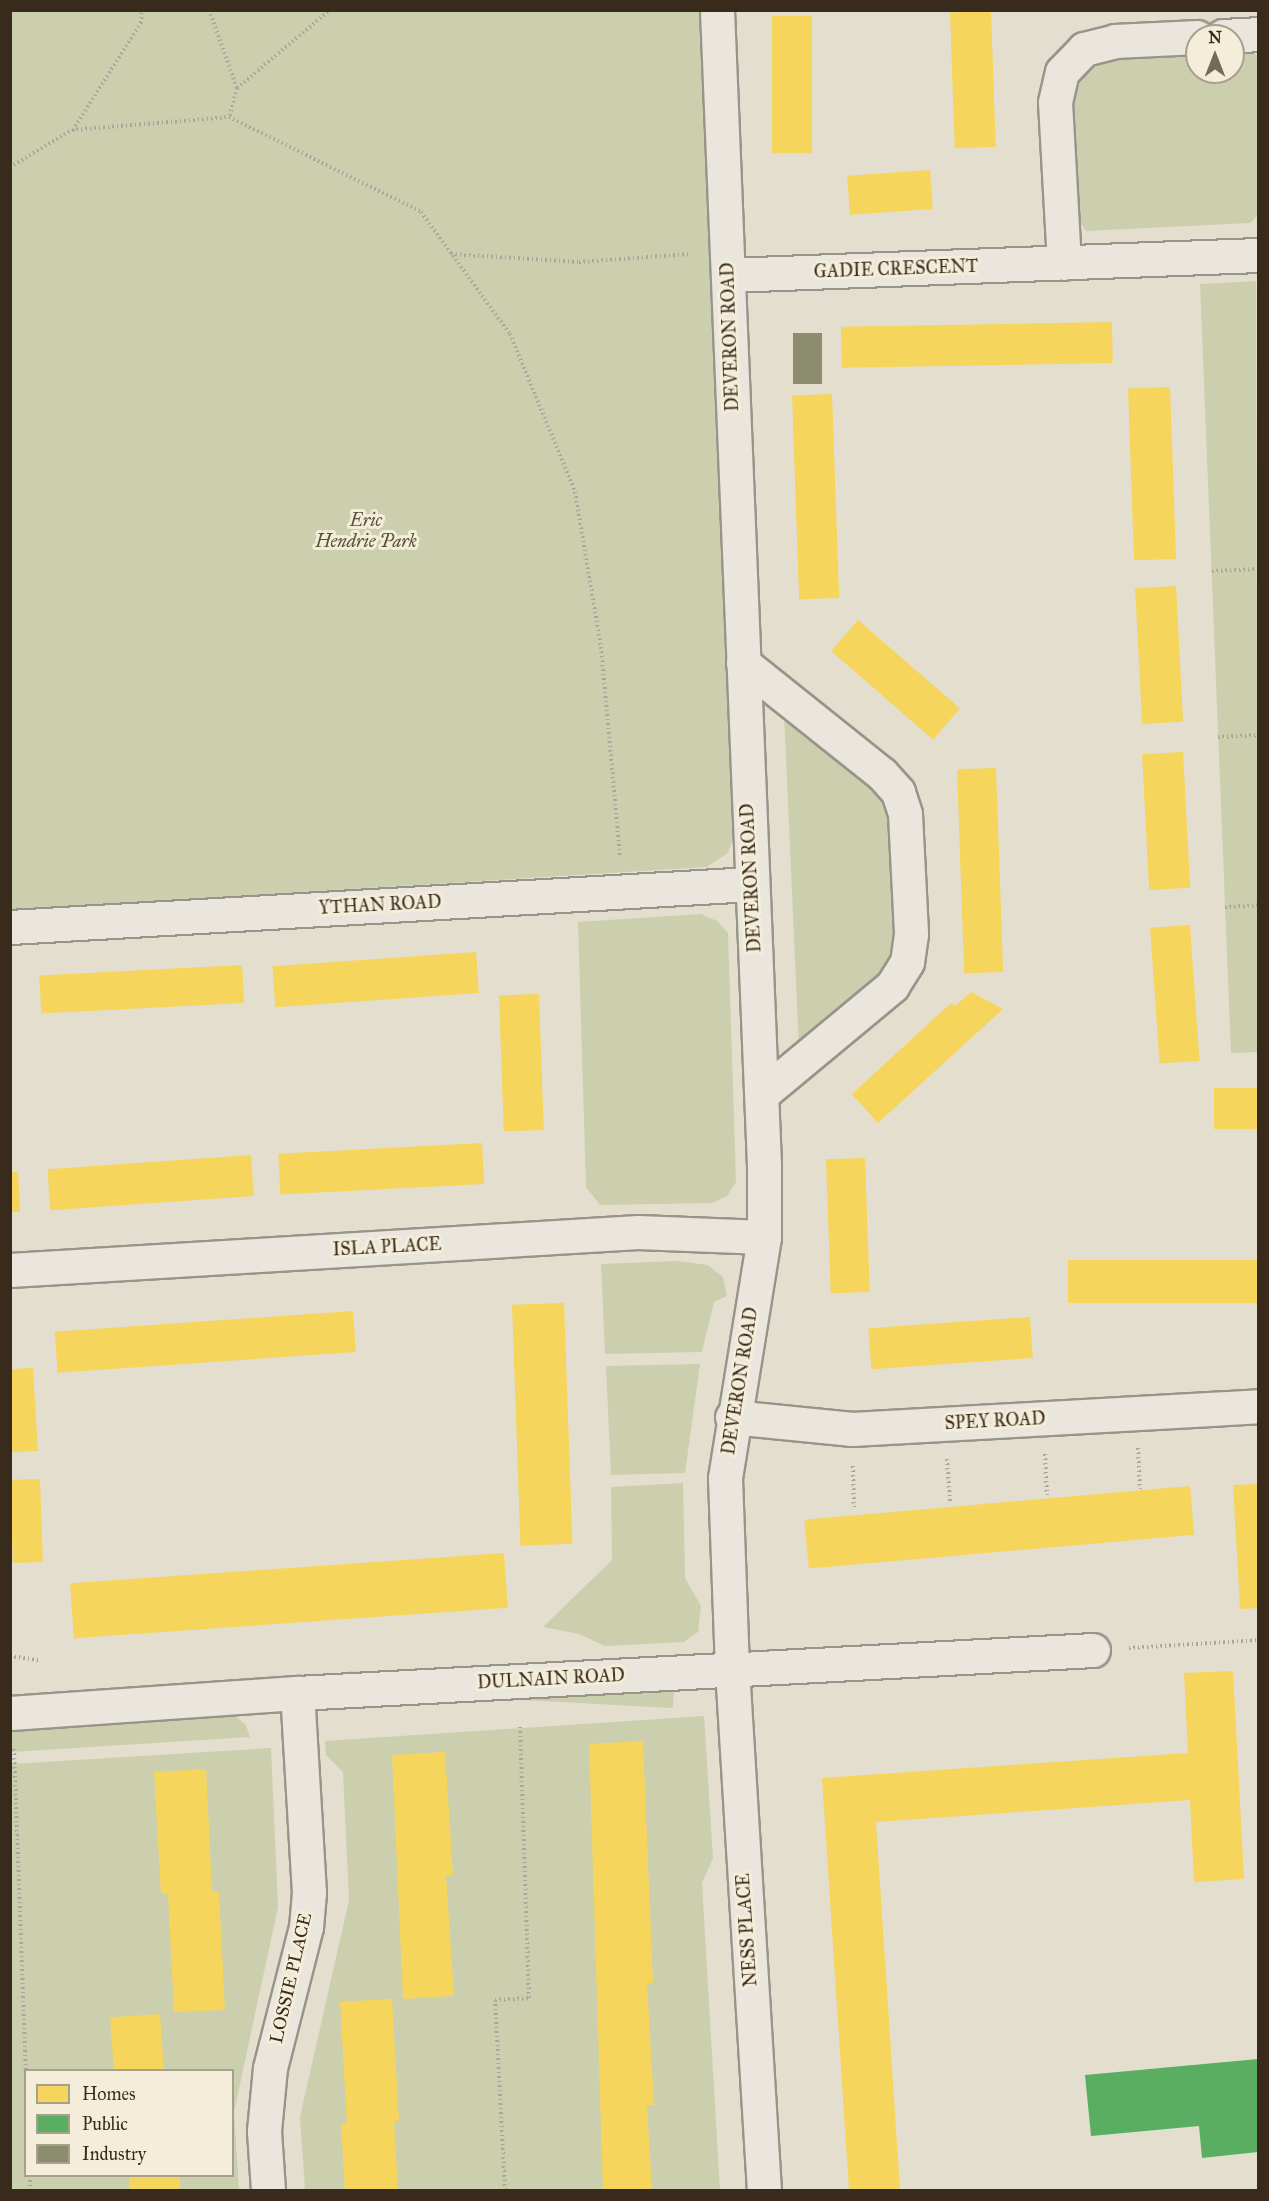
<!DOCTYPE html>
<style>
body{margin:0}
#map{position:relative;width:1269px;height:2201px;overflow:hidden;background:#e3dece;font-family:"IM FELL Great Primer",serif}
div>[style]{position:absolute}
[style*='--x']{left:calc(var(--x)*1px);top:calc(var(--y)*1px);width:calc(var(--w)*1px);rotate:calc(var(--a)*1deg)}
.green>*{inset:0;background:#cccfad;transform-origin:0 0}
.homes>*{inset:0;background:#f6d55c;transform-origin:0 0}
.public>*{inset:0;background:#5aae61}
.industry>*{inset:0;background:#8c8c6e;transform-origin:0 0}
.path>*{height:4px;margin-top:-2px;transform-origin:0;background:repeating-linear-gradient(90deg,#aaa69e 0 1.5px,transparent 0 4.5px)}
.roads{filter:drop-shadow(2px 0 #999489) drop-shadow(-2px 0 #999489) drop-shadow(0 2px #999489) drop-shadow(0 -2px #999489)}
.street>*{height:33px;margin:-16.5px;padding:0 16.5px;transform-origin:16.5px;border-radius:16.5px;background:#eae6de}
span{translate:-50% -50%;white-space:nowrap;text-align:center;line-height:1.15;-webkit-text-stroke:6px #f3edd9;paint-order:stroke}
.street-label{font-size:18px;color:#392b1b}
.park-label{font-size:18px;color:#595139;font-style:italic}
.frame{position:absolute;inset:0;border:12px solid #392b1b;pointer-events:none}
.legend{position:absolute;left:24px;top:2069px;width:210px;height:108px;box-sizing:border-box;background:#f3edd9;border:2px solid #a99f8d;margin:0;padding:8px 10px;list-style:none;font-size:18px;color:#392b1b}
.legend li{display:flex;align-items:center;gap:12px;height:30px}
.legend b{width:30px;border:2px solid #a99f8d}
.north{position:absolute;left:1185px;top:24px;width:60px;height:60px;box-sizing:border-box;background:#f3edd9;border:2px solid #a99f8d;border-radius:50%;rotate:0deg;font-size:16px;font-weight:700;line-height:24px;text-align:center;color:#392b1b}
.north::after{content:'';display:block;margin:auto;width:21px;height:27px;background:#746a5a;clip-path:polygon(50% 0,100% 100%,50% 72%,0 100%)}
</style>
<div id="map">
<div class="green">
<i style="clip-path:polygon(11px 11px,701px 11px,735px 832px,728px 853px,707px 867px,11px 910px)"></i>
<i style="clip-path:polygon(1247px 49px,1258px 56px,1258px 215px,1250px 223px,1086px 231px,1077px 218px,1073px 100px,1082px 79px,1100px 63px,1125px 53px,1197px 51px,1197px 72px,1233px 72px,1233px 50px)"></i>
<i style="clip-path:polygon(1256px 281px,1258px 1052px,1231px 1053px,1200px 284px)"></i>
<i style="clip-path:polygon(784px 712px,889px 797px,896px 939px,880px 978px,799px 1050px)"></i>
<i style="clip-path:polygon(701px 914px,717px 921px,728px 933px,736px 1182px,727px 1196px,712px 1203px,600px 1205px,586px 1187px,578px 922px)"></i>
<i style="clip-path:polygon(678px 1261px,708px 1265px,723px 1277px,727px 1296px,714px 1302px,702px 1352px,605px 1354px,601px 1264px)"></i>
<i style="clip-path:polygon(700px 1364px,685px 1473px,611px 1475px,606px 1366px)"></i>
<i style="clip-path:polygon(683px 1483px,685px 1578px,701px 1606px,698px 1632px,684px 1642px,605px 1646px,579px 1634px,543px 1627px,612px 1560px,611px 1487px)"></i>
<i style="left:674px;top:1688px;width:20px;height:325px;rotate:93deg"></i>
<i style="clip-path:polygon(235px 1716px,246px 1725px,250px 1737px,11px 1752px,11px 1729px)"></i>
<i style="clip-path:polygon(704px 1716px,713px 1858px,702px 1883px,720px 2190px,305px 2190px,300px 2117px,349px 1900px,343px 1772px,326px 1755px,325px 1741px)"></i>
<i style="clip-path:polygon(evenodd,271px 1748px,278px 1907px,234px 2112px,239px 2190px,11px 2190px,11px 1764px,271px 1748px,26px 2070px,232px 2070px,232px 2176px,26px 2176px,26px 2070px)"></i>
</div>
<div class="homes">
<i style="left:991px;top:11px;width:136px;height:41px;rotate:88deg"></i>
<i style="left:772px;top:16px;width:40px;height:137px"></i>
<i style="left:930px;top:170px;width:39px;height:83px;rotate:86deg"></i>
<i style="left:1112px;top:322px;width:41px;height:271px;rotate:89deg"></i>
<i style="left:1170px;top:387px;width:172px;height:42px;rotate:88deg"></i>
<i style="left:832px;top:394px;width:204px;height:40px;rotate:88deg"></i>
<i style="left:1176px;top:586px;width:136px;height:41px;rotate:87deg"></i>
<i style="left:858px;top:620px;width:135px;height:41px;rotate:41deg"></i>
<i style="left:1183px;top:752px;width:136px;height:41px;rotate:87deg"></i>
<i style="left:996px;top:768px;width:204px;height:39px;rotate:88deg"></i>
<i style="left:1190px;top:925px;width:136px;height:40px;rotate:86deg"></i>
<i style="left:476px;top:952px;width:41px;height:204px;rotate:86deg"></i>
<i style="left:242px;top:965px;width:38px;height:203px;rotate:87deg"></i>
<i style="clip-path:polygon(971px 992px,1003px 1009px,878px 1123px,852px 1094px,951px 1003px,955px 1006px)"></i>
<i style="left:539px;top:994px;width:136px;height:40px;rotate:88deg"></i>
<i style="left:1258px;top:1088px;width:41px;height:44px;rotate:90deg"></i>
<i style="left:482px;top:1143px;width:41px;height:204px;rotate:87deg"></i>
<i style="left:251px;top:1155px;width:41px;height:204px;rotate:86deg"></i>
<i style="left:865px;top:1158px;width:134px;height:39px;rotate:88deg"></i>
<i style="clip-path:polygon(10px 1172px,18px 1172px,20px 1212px,10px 1212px)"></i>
<i style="left:1258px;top:1260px;width:43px;height:190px;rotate:90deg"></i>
<i style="left:564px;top:1303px;width:241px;height:52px;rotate:88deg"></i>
<i style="left:353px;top:1311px;width:41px;height:299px;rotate:86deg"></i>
<i style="left:1030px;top:1317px;width:41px;height:162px;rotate:86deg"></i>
<i style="clip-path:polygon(33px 1368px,38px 1451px,10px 1452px,10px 1369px)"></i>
<i style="left:40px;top:1479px;width:83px;height:30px;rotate:88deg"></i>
<i style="clip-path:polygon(1258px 1484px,1258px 1608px,1240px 1609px,1233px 1485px)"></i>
<i style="left:1190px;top:1486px;width:49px;height:387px;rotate:85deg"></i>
<i style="left:504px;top:1553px;width:55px;height:435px;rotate:86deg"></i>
<i style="clip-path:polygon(1233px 1671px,1244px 1879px,1194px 1882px,1190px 1800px,876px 1822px,900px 2190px,849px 2190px,822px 1778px,1188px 1753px,1184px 1673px)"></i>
<i style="clip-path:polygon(643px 1741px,653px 1983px,647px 1983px,654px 2105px,647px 2105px,652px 2190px,603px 2190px,589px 1744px)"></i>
<i style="clip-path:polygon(445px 1752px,453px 1875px,446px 1876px,454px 1996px,403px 1999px,392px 1755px)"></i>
<i style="clip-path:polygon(206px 1769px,212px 1891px,219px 1891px,225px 2010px,174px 2012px,168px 1894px,161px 1894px,154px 1772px)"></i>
<i style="clip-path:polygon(392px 1999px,399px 2121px,394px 2121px,398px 2190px,345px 2190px,341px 2124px,347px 2124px,340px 2002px)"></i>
<i style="left:160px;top:2014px;width:56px;height:50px;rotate:86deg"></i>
<i style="left:129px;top:2176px;width:51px;height:14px"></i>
</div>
<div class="public">
<i style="clip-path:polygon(1258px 2059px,1258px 2152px,1202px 2158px,1199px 2126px,1091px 2136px,1085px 2075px)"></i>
</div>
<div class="industry">
<i style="left:822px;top:333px;width:51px;height:29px;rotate:90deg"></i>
</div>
<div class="path">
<i style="--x:209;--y:10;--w:83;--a:70.3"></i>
<i style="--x:237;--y:88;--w:30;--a:105"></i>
<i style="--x:237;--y:88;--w:121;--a:-40"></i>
<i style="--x:73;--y:130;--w:127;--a:-57.6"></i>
<i style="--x:141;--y:23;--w:13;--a:-86"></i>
<i style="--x:10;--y:167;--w:72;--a:-30.8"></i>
<i style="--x:72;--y:130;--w:158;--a:-4.7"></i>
<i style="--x:229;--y:117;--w:214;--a:26.3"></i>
<i style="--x:421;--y:212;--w:151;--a:53.9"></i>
<i style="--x:510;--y:334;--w:171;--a:67.6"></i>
<i style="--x:575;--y:492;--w:157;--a:80.5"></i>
<i style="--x:601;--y:647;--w:211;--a:84.8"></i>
<i style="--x:451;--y:254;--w:128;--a:3.6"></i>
<i style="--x:579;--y:262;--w:111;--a:-4.1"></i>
<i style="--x:1212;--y:571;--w:46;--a:-2.5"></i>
<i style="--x:1218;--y:737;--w:40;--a:-2.9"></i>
<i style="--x:1225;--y:907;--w:33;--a:-3"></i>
<i style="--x:1138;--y:1448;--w:41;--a:87.2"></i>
<i style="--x:1045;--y:1454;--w:41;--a:87.2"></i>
<i style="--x:947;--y:1459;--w:42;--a:85.9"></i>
<i style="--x:853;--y:1466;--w:41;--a:88.6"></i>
<i style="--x:1129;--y:1648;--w:129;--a:-3.5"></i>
<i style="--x:10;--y:1656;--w:30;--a:8"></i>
<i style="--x:14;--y:1749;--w:321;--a:87.9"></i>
<i style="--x:30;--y:2176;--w:14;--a:90"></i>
<i style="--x:505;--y:2190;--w:190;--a:-93"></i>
<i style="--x:495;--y:2000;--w:34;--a:-3"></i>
<i style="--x:529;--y:1998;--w:274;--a:-91.9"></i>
</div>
<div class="roads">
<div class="street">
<i style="--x:717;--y:10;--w:1157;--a:87.67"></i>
<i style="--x:764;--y:1166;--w:71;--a:90"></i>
<i style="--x:764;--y:1237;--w:244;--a:99.2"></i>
<i style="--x:725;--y:1478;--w:191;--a:87.9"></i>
<i style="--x:732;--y:1669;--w:522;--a:86.49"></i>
<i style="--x:1223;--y:36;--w:35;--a:-3"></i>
<i style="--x:1064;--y:263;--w:161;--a:-93.2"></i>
<i style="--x:1055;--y:102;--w:31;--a:-77"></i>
<i style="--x:1062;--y:72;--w:32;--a:-46"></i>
<i style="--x:1084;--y:49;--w:32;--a:-14"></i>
<i style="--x:1115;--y:41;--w:82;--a:-2.8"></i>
<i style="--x:728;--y:275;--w:530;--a:-2.16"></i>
<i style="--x:743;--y:663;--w:178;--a:38.6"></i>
<i style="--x:882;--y:774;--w:24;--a:48"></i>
<i style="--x:898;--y:792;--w:23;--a:72"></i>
<i style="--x:905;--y:814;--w:120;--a:87.1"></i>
<i style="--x:911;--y:934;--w:28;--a:98"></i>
<i style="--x:907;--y:962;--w:28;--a:122"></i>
<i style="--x:892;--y:986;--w:169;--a:140.3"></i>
<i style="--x:10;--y:927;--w:742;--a:-3.32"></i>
<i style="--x:10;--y:1270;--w:629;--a:-3.46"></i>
<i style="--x:638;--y:1232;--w:126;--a:2.3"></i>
<i style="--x:732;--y:1417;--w:121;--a:5.7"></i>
<i style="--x:852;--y:1429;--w:407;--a:-3.2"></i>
<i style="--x:10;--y:1713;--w:288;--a:-4"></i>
<i style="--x:297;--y:1693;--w:797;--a:-3.09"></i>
<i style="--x:268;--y:2190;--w:59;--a:-93.9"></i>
<i style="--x:264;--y:2131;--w:63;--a:-84.6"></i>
<i style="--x:270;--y:2068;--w:146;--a:-75.7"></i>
<i style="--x:306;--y:1927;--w:34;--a:-85"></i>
<i style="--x:309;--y:1893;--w:200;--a:-93.4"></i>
</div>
</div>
<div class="street-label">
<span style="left:896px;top:269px;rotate:-2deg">GADIE CRESCENT</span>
<span style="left:730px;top:337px;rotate:-92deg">DEVERON ROAD</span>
<span style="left:751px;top:878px;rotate:-93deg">DEVERON ROAD</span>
<span style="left:380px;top:905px;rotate:-3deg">YTHAN ROAD</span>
<span style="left:387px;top:1247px;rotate:-3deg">ISLA PLACE</span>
<span style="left:740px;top:1381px;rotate:-81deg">DEVERON ROAD</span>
<span style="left:995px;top:1421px;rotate:-3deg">SPEY ROAD</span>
<span style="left:551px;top:1679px;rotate:-3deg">DULNAIN ROAD</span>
<span style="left:747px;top:1930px;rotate:-94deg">NESS PLACE</span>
<span style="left:291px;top:1978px;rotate:-77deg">LOSSIE PLACE</span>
</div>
<div class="park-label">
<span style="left:366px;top:531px">Eric<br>Hendrie Park</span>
</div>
<div class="frame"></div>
<ul class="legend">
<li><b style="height:16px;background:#f6d55c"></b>Homes</li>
<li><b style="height:16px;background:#5aae61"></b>Public</li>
<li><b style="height:16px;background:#8c8c6e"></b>Industry</li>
</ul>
<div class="north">N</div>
</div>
